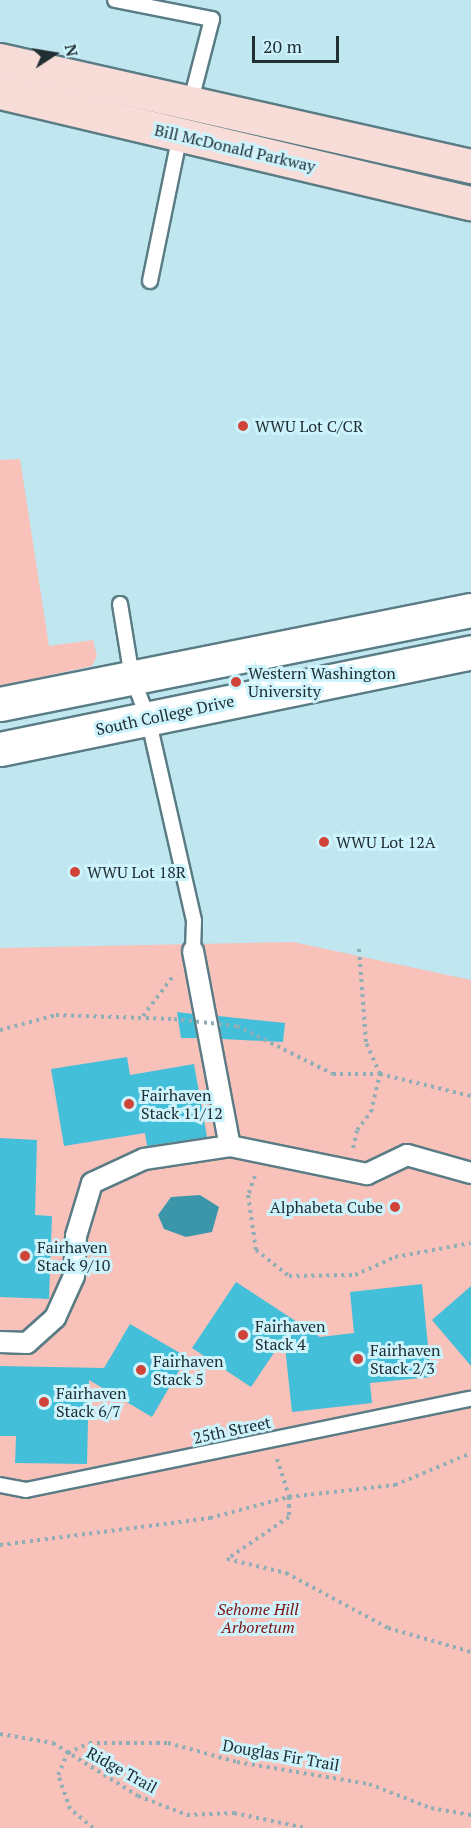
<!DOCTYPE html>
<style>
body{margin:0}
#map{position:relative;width:471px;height:1828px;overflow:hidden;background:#c0e6f0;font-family:"PT Serif",serif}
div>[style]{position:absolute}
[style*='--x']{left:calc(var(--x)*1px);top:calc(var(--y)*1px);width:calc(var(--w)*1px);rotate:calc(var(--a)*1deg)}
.green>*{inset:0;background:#f8c1b9}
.water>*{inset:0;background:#3b96aa}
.building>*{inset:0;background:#44bfda}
.path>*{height:4px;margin-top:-2px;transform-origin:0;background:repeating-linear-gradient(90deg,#8faeb6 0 3px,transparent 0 7.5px)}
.roads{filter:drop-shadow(2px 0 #5a7c85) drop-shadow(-2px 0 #5a7c85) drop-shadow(0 2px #5a7c85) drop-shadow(0 -2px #5a7c85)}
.service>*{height:14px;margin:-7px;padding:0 7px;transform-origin:7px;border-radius:7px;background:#fff}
.pedestrian>*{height:20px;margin:-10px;padding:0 10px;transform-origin:10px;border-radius:10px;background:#fff}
.tertiary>*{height:33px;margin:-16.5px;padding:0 16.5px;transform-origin:16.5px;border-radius:16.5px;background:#fff}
.secondary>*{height:33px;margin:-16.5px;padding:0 16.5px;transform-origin:16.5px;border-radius:16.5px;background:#f8dcd8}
.path-bridge>*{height:4px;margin-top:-2px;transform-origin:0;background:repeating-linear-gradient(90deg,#8faeb6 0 3px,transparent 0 7.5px)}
.dots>*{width:16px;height:16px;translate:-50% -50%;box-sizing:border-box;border:3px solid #cdf3fd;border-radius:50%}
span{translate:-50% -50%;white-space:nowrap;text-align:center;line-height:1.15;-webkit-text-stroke:6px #cdf3fd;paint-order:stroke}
.street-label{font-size:16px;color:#212f33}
.poi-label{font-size:16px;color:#212f33}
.left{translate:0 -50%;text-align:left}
.right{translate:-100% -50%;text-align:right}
.park-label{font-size:16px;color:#7e1110;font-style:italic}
.north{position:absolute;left:24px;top:24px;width:60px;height:60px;-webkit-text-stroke:4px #cdf3fd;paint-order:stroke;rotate:78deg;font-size:16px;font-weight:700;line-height:24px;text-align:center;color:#212f33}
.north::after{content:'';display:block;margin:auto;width:21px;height:27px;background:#212f33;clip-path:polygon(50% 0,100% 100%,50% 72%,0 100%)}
.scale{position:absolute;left:252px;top:36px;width:87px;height:27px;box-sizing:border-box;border:3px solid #212f33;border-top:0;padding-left:8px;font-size:18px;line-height:21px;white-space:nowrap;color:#212f33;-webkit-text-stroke:4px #cdf3fd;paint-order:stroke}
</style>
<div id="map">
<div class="green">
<i style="clip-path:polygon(20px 459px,49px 646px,93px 640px,97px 656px,92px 666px,0 686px,0 460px)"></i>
<i style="clip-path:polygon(293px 942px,471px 980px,471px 1828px,0 1828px,0 948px)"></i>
</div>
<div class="water">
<i style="clip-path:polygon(200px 1195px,219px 1207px,212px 1232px,186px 1237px,164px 1229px,158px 1215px,171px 1197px)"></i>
</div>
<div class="building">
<i style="clip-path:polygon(177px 1012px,193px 1014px,197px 1038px,181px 1038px)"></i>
<i style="clip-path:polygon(218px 1016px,285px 1023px,283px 1042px,222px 1039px)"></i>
<i style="clip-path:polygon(127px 1057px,130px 1075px,194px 1064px,207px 1137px,147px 1146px,145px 1133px,64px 1146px,51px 1069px)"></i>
<i style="clip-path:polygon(0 1138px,37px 1140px,35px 1215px,52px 1216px,49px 1299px,0 1297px)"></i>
<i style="clip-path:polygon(236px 1282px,320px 1337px,354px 1333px,350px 1292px,422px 1284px,431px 1377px,370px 1383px,372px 1403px,292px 1412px,284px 1338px,251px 1387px,192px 1348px)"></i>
<i style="clip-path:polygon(471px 1286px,471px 1366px,432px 1320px)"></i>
<i style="clip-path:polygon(130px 1324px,187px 1357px,152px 1417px,89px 1380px,87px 1464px,15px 1463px,16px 1436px,0 1436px,0 1366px,104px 1368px)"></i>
</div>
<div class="path">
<i style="--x:143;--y:1016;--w:51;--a:-52.9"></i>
<i style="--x:237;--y:1026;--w:107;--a:26.6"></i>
<i style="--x:333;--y:1074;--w:47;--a:0"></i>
<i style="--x:380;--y:1074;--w:94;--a:13.6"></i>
<i style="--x:0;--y:1030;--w:58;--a:-15"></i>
<i style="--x:56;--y:1015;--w:118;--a:1.9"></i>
<i style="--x:353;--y:1148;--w:18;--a:-77"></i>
<i style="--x:357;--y:1130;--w:23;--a:-52"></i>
<i style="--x:371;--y:1112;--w:39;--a:-77"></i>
<i style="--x:380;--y:1074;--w:35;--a:-114"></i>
<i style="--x:366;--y:1042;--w:94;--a:-94.3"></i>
<i style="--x:255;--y:1176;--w:20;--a:110"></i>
<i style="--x:248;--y:1195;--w:56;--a:81.7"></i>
<i style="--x:256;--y:1250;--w:42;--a:38.2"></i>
<i style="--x:289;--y:1276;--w:66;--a:-0.9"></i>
<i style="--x:355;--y:1275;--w:44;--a:-24.2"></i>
<i style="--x:395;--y:1257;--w:77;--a:-10.4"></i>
<i style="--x:277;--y:1459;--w:40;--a:72"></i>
<i style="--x:289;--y:1497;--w:20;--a:90"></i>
<i style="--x:289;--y:1517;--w:75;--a:145.9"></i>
<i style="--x:227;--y:1559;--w:61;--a:13.3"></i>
<i style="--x:286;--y:1573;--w:116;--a:28.3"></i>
<i style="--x:388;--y:1628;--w:86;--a:16.1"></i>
<i style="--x:0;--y:1545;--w:212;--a:-7.3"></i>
<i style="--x:210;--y:1518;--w:82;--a:-14.9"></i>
<i style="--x:289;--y:1497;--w:107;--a:-6.5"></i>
<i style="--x:395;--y:1485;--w:82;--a:-22.8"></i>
<i style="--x:0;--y:1734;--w:54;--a:9.6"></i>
<i style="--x:53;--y:1743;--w:100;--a:31.9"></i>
<i style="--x:138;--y:1796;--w:53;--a:21.2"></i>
<i style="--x:187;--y:1815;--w:47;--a:-2.4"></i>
<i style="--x:234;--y:1813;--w:74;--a:11.8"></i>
<i style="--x:93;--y:1828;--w:30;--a:-140"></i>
<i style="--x:70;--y:1809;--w:36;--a:-109"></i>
<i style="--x:58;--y:1775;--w:24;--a:-66"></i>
<i style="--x:68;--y:1753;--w:23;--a:-25"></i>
<i style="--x:89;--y:1743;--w:79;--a:0"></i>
<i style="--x:168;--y:1743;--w:72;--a:15.4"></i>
<i style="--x:237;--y:1762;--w:134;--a:9.5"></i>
<i style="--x:369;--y:1784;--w:66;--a:21.2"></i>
<i style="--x:431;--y:1808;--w:41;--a:9.9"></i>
</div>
<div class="roads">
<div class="service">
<i style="--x:115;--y:0;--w:99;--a:11.1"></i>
<i style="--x:212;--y:19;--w:88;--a:104.5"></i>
<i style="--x:150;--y:281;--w:149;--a:-78.4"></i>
<i style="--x:120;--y:604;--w:74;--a:80.7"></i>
<i style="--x:132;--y:677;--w:44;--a:68.7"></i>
<i style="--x:148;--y:718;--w:208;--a:77.2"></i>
<i style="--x:194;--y:921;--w:30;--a:92"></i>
<i style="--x:0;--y:1485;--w:26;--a:11"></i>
<i style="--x:26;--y:1490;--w:454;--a:-11.6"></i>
</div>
<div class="pedestrian">
<i style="--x:193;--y:951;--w:198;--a:79.3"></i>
<i style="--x:230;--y:1146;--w:140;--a:11.6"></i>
<i style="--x:367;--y:1174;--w:44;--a:-25.4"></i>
<i style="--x:407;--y:1155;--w:66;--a:15.7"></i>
<i style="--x:0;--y:1342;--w:27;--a:2"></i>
<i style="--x:27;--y:1343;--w:38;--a:-42"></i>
<i style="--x:55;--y:1318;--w:46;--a:-65.7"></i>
<i style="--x:74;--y:1276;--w:40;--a:-87.1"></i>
<i style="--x:76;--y:1236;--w:55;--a:-73.2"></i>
<i style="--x:92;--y:1183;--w:57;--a:-24.8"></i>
<i style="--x:144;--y:1159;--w:87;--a:-8.6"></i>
</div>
<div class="tertiary">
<i style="--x:0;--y:704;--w:480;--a:-11.3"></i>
<i style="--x:0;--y:749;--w:481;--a:-11.6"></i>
</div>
<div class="secondary">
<i style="--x:0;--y:60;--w:483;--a:12.7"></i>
<i style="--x:0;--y:92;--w:484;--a:13.3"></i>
</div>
</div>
<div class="path-bridge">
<i style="--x:174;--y:1019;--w:63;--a:6.3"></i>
</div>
<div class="dots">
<i style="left:243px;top:426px;background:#d04339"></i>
<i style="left:236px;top:682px;background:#d04339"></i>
<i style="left:324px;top:842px;background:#d04339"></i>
<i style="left:75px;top:872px;background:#d04339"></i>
<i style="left:129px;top:1104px;background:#d04339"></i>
<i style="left:395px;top:1207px;background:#d04339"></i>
<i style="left:25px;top:1256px;background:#d04339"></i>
<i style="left:243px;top:1335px;background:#d04339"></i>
<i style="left:358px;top:1359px;background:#d04339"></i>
<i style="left:141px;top:1370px;background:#d04339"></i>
<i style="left:44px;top:1402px;background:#d04339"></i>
</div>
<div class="street-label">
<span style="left:235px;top:148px;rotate:13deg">Bill McDonald Parkway</span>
<span style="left:165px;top:715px;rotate:-12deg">South College Drive</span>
<span style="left:232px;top:1430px;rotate:-12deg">25th Street</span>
<span style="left:281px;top:1755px;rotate:10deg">Douglas Fir Trail</span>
<span style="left:122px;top:1770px;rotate:29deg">Ridge Trail</span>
</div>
<div class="poi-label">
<span class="left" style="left:255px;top:426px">WWU Lot C/CR</span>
<span class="left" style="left:248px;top:682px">Western Washington<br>University</span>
<span class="left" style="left:336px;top:842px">WWU Lot 12A</span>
<span class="left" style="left:87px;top:872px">WWU Lot 18R</span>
<span class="left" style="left:141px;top:1104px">Fairhaven<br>Stack 11/12</span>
<span class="right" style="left:383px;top:1207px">Alphabeta Cube</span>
<span class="left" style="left:37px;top:1256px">Fairhaven<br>Stack 9/10</span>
<span class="left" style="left:255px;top:1335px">Fairhaven<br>Stack 4</span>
<span class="left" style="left:370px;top:1359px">Fairhaven<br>Stack 2/3</span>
<span class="left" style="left:153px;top:1370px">Fairhaven<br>Stack 5</span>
<span class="left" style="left:56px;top:1402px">Fairhaven<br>Stack 6/7</span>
</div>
<div class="park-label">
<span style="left:258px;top:1618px">Sehome Hill<br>Arboretum</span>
</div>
<div class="north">N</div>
<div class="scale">20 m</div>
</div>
